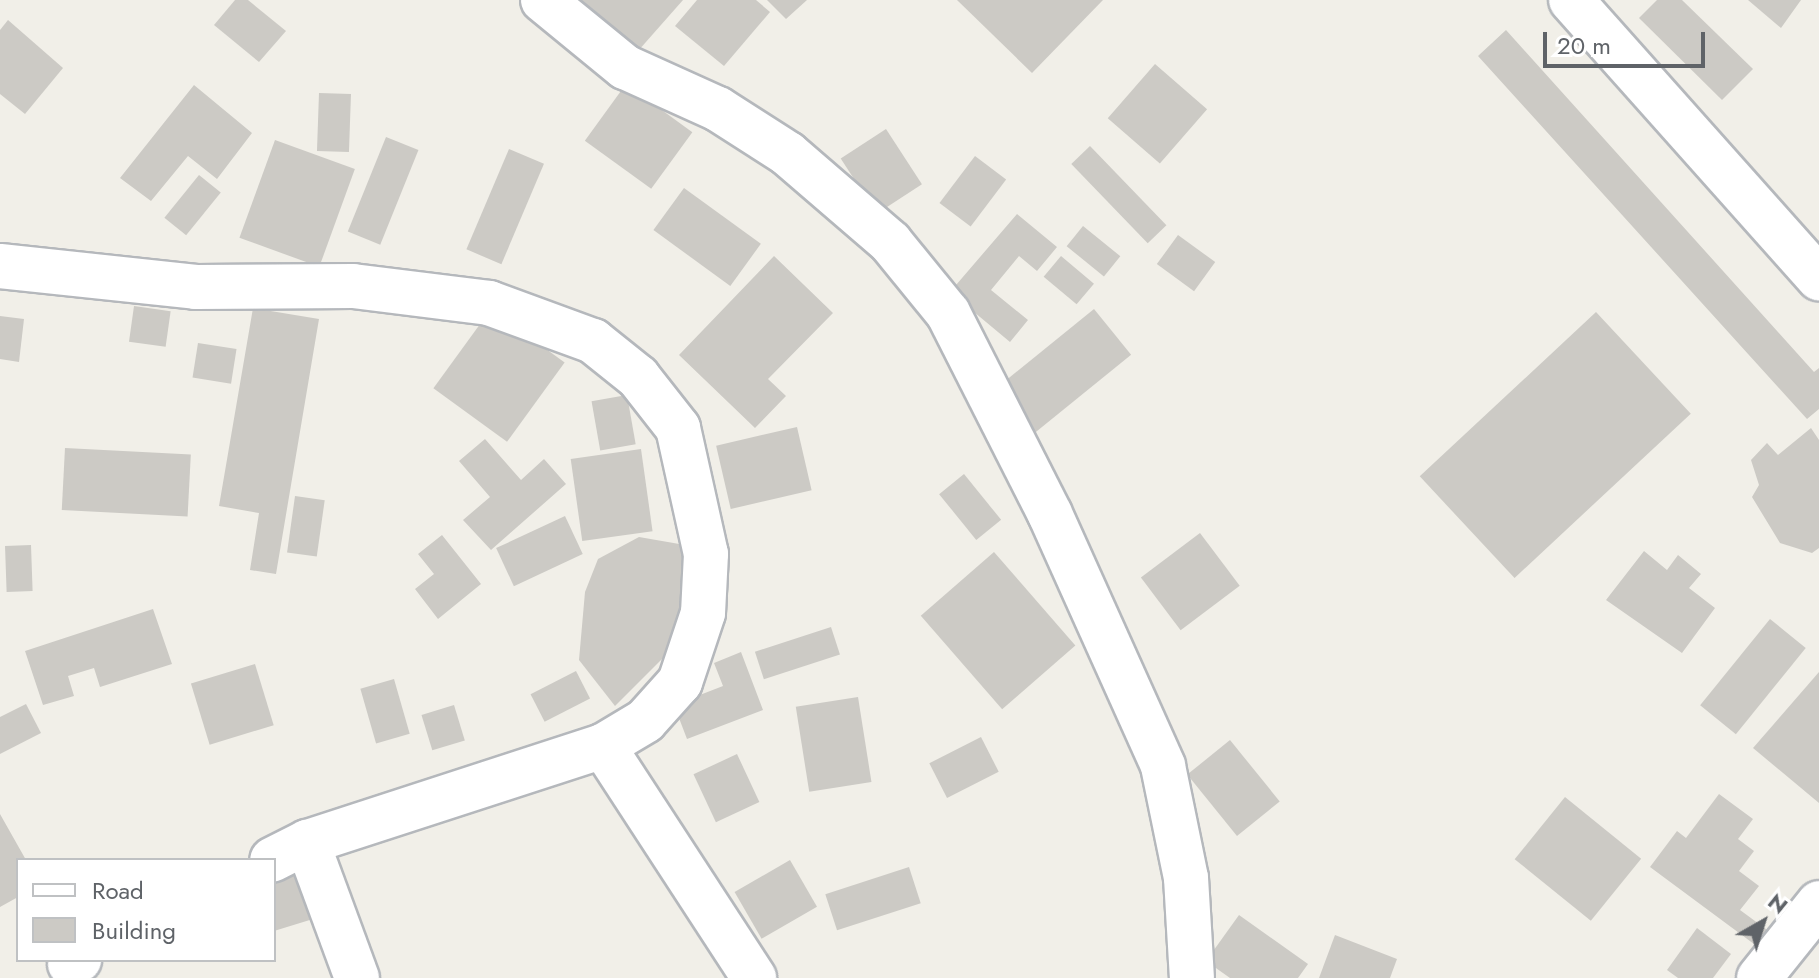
<!DOCTYPE html>
<style>
body{margin:0}
#map{position:relative;width:1819px;height:978px;overflow:hidden;background:#f1efe8;font-family:Jost,sans-serif}
div>[style]{position:absolute}
[style*='--x']{left:calc(var(--x)*1px);top:calc(var(--y)*1px);width:calc(var(--w)*1px);rotate:calc(var(--a)*1deg)}
.building>*{inset:0;background:#cccac5;transform-origin:0 0}
.roads{filter:drop-shadow(2px 0 #b5b8bc) drop-shadow(-2px 0 #b5b8bc) drop-shadow(0 2px #b5b8bc) drop-shadow(0 -2px #b5b8bc)}
.minor>*{height:44px;margin:-22px;padding:0 22px;transform-origin:22px;border-radius:22px;background:#fff}
.tertiary>*{height:44px;margin:-22px;padding:0 22px;transform-origin:22px;border-radius:22px;background:#fff}
span{translate:-50% -50%;white-space:nowrap;text-align:center;line-height:1.15;-webkit-text-stroke:7px #fff;paint-order:stroke}
.legend{position:absolute;left:16px;top:858px;width:260px;height:104px;box-sizing:border-box;background:#fff;border:2px solid #bfc1c3;margin:0;padding:10px 14px;list-style:none;font-size:24px;color:#5f6368}
.legend li{display:flex;align-items:center;gap:16px;height:40px}
.legend b{width:40px;border:2px solid #bfc1c3}
.north{position:absolute;left:1723px;top:882px;width:80px;height:80px;-webkit-text-stroke:6px #fff;paint-order:stroke;rotate:39deg;font-size:22px;font-weight:700;line-height:32px;text-align:center;color:#5f6368}
.north::after{content:'';display:block;margin:auto;width:28px;height:36px;background:#5f6368;clip-path:polygon(50% 0,100% 100%,50% 72%,0 100%)}
.scale{position:absolute;left:1543px;top:32px;width:162px;height:36px;box-sizing:border-box;border:4px solid #5f6368;border-top:0;padding-left:10px;font-size:24px;line-height:28px;white-space:nowrap;color:#5f6368;-webkit-text-stroke:6px #fff;paint-order:stroke}
</style>
<div id="map">
<div class="building">
<i style="clip-path:polygon(235px 0,248px 0,286px 31px,259px 62px,214px 25px)"></i>
<i style="clip-path:polygon(581px 0,683px 0,638px 51px)"></i>
<i style="clip-path:polygon(697px 0,756px 0,770px 12px,724px 66px,675px 26px)"></i>
<i style="clip-path:polygon(767px 0,807px 0,786px 19px)"></i>
<i style="clip-path:polygon(957px 0,1103px 0,1032px 73px)"></i>
<i style="clip-path:polygon(1657px 0,1682px 0,1753px 69px,1722px 100px,1639px 18px)"></i>
<i style="clip-path:polygon(1748px 0,1801px 0,1781px 28px)"></i>
<i style="clip-path:polygon(8px 20px,63px 68px,25px 114px,0 94px,0 30px)"></i>
<i style="clip-path:polygon(1506px 30px,1814px 372px,1819px 368px,1819px 409px,1807px 419px,1478px 56px)"></i>
<i style="left:1155px;top:64px;width:69px;height:72px;rotate:41deg"></i>
<i style="left:626px;top:84px;width:82px;height:70px;rotate:36deg"></i>
<i style="clip-path:polygon(194px 85px,252px 133px,217px 179px,188px 156px,151px 201px,120px 178px)"></i>
<i style="left:319px;top:93px;width:32px;height:58px;rotate:2deg"></i>
<i style="left:886px;top:129px;width:66px;height:54px;rotate:57deg"></i>
<i style="left:386px;top:137px;width:35px;height:102px;rotate:22deg"></i>
<i style="left:275px;top:140px;width:85px;height:104px;rotate:20deg"></i>
<i style="left:1090px;top:146px;width:110px;height:26px;rotate:46deg"></i>
<i style="left:509px;top:149px;width:38px;height:109px;rotate:23deg"></i>
<i style="left:975px;top:156px;width:39px;height:59px;rotate:37deg"></i>
<i style="left:199px;top:175px;width:28px;height:55px;rotate:39deg"></i>
<i style="left:684px;top:188px;width:95px;height:52px;rotate:36deg"></i>
<i style="clip-path:polygon(1017px 214px,1057px 247px,1037px 271px,1019px 256px,991px 290px,1028px 320px,1010px 342px,950px 292px)"></i>
<i style="left:1083px;top:226px;width:48px;height:26px;rotate:39deg"></i>
<i style="left:1178px;top:235px;width:46px;height:36px;rotate:36deg"></i>
<i style="clip-path:polygon(774px 256px,833px 313px,768px 379px,786px 396px,755px 428px,679px 355px)"></i>
<i style="left:1061px;top:256px;width:43px;height:27px;rotate:40deg"></i>
<i style="left:134px;top:306px;width:37px;height:36px;rotate:8deg"></i>
<i style="clip-path:polygon(253px 308px,319px 319px,276px 574px,250px 570px,259px 513px,219px 506px)"></i>
<i style="left:491px;top:309px;width:91px;height:98px;rotate:36deg"></i>
<i style="left:1094px;top:309px;width:59px;height:123px;rotate:51deg"></i>
<i style="left:1596px;top:312px;width:139px;height:241px;rotate:47deg"></i>
<i style="clip-path:polygon(0 316px,24px 319px,19px 362px,0 359px)"></i>
<i style="left:198px;top:343px;width:39px;height:35px;rotate:9deg"></i>
<i style="left:627px;top:395px;width:50px;height:36px;rotate:80deg"></i>
<i style="left:797px;top:427px;width:65px;height:83px;rotate:77deg"></i>
<i style="clip-path:polygon(1811px 428px,1819px 440px,1819px 548px,1812px 553px,1780px 543px,1752px 497px,1759px 485px,1751px 460px,1767px 443px,1778px 455px)"></i>
<i style="clip-path:polygon(485px 439px,521px 480px,544px 459px,566px 484px,491px 550px,463px 520px,490px 497px,459px 461px)"></i>
<i style="left:65px;top:448px;width:126px;height:62px;rotate:3deg"></i>
<i style="left:641px;top:449px;width:83px;height:71px;rotate:82deg"></i>
<i style="left:964px;top:474px;width:59px;height:32px;rotate:51deg"></i>
<i style="left:295px;top:496px;width:30px;height:57px;rotate:8deg"></i>
<i style="left:565px;top:516px;width:42px;height:76px;rotate:65deg"></i>
<i style="left:1200px;top:533px;width:66px;height:74px;rotate:53deg"></i>
<i style="clip-path:polygon(442px 535px,481px 584px,438px 619px,415px 589px,434px 574px,418px 554px)"></i>
<i style="clip-path:polygon(639px 537px,685px 545px,687px 634px,615px 706px,579px 660px,585px 592px,598px 559px)"></i>
<i style="left:31px;top:545px;width:46px;height:26px;rotate:88deg"></i>
<i style="clip-path:polygon(1644px 551px,1667px 570px,1678px 555px,1701px 574px,1689px 588px,1715px 608px,1682px 653px,1606px 600px)"></i>
<i style="left:994px;top:552px;width:124px;height:97px;rotate:49deg"></i>
<i style="clip-path:polygon(153px 609px,172px 664px,100px 687px,94px 668px,68px 676px,74px 696px,43px 705px,25px 651px)"></i>
<i style="left:1770px;top:619px;width:46px;height:111px;rotate:39deg"></i>
<i style="left:831px;top:627px;width:29px;height:80px;rotate:72deg"></i>
<i style="clip-path:polygon(741px 652px,763px 710px,687px 739px,674px 705px,723px 686px,714px 663px)"></i>
<i style="left:255px;top:664px;width:64px;height:67px;rotate:73deg"></i>
<i style="left:576px;top:671px;width:31px;height:51px;rotate:63deg"></i>
<i style="clip-path:polygon(1819px 672px,1819px 803px,1753px 748px)"></i>
<i style="left:394px;top:679px;width:57px;height:35px;rotate:74deg"></i>
<i style="left:858px;top:697px;width:86px;height:63px;rotate:81deg"></i>
<i style="clip-path:polygon(26px 704px,41px 733px,0 754px,0 717px)"></i>
<i style="left:454px;top:705px;width:37px;height:34px;rotate:73deg"></i>
<i style="left:981px;top:737px;width:39px;height:58px;rotate:63deg"></i>
<i style="left:1230px;top:740px;width:79px;height:55px;rotate:51deg"></i>
<i style="left:737px;top:754px;width:53px;height:48px;rotate:65deg"></i>
<i style="clip-path:polygon(1719px 794px,1753px 819px,1738px 839px,1754px 851px,1739px 871px,1759px 886px,1740px 910px,1770px 932px,1758px 947px,1650px 867px,1677px 831px,1686px 838px)"></i>
<i style="left:1565px;top:797px;width:98px;height:80px;rotate:39deg"></i>
<i style="clip-path:polygon(0 814px,26px 860px,18px 860px,18px 897px,0 907px)"></i>
<i style="left:790px;top:860px;width:54px;height:64px;rotate:60deg"></i>
<i style="clip-path:polygon(296px 867px,313px 919px,274px 931px,274px 873px)"></i>
<i style="left:909px;top:867px;width:38px;height:88px;rotate:72deg"></i>
<i style="clip-path:polygon(1239px 915px,1308px 964px,1298px 978px,1230px 978px,1206px 961px)"></i>
<i style="clip-path:polygon(1697px 928px,1731px 954px,1713px 978px,1678px 978px,1667px 970px)"></i>
<i style="clip-path:polygon(1335px 935px,1397px 959px,1390px 978px,1319px 978px)"></i>
</div>
<div class="roads">
<div class="minor">
<i style="--x:543;--y:0;--w:106;--a:39.3"></i>
<i style="--x:625;--y:67;--w:102;--a:24.3"></i>
<i style="--x:718;--y:109;--w:83;--a:32.7"></i>
<i style="--x:788;--y:154;--w:135;--a:40.8"></i>
<i style="--x:890;--y:242;--w:92;--a:50.8"></i>
<i style="--x:948;--y:313;--w:225;--a:63.1"></i>
<i style="--x:1050;--y:514;--w:276;--a:65.8"></i>
<i style="--x:1163;--y:766;--w:114;--a:78.4"></i>
<i style="--x:1186;--y:878;--w:100;--a:86.6"></i>
<i style="--x:0;--y:266;--w:197;--a:6.1"></i>
<i style="--x:196;--y:287;--w:157;--a:-0.4"></i>
<i style="--x:353;--y:286;--w:137;--a:7.1"></i>
<i style="--x:489;--y:303;--w:111;--a:20.1"></i>
<i style="--x:593;--y:341;--w:58;--a:38.7"></i>
<i style="--x:638;--y:377;--w:65;--a:51.9"></i>
<i style="--x:678;--y:428;--w:129;--a:77.5"></i>
<i style="--x:706;--y:554;--w:59;--a:92.9"></i>
<i style="--x:703;--y:613;--w:73;--a:108.4"></i>
<i style="--x:680;--y:682;--w:52;--a:131.9"></i>
<i style="--x:645;--y:721;--w:49;--a:149.2"></i>
<i style="--x:603;--y:746;--w:311;--a:162"></i>
<i style="--x:307;--y:842;--w:39;--a:153"></i>
<i style="--x:603;--y:746;--w:277;--a:56.9"></i>
<i style="--x:307;--y:842;--w:145;--a:69.8"></i>
<i style="--x:70;--y:964;--w:10;--a:-24"></i>
<i style="--x:1759;--y:978;--w:96;--a:-51.3"></i>
</div>
<div class="tertiary">
<i style="--x:1571;--y:0;--w:373;--a:48.3"></i>
</div>
</div>
<ul class="legend">
<li><b style="height:10px;background:#fff"></b>Road</li>
<li><b style="height:22px;background:#cccac5"></b>Building</li>
</ul>
<div class="north">N</div>
<div class="scale">20 m</div>
</div>
